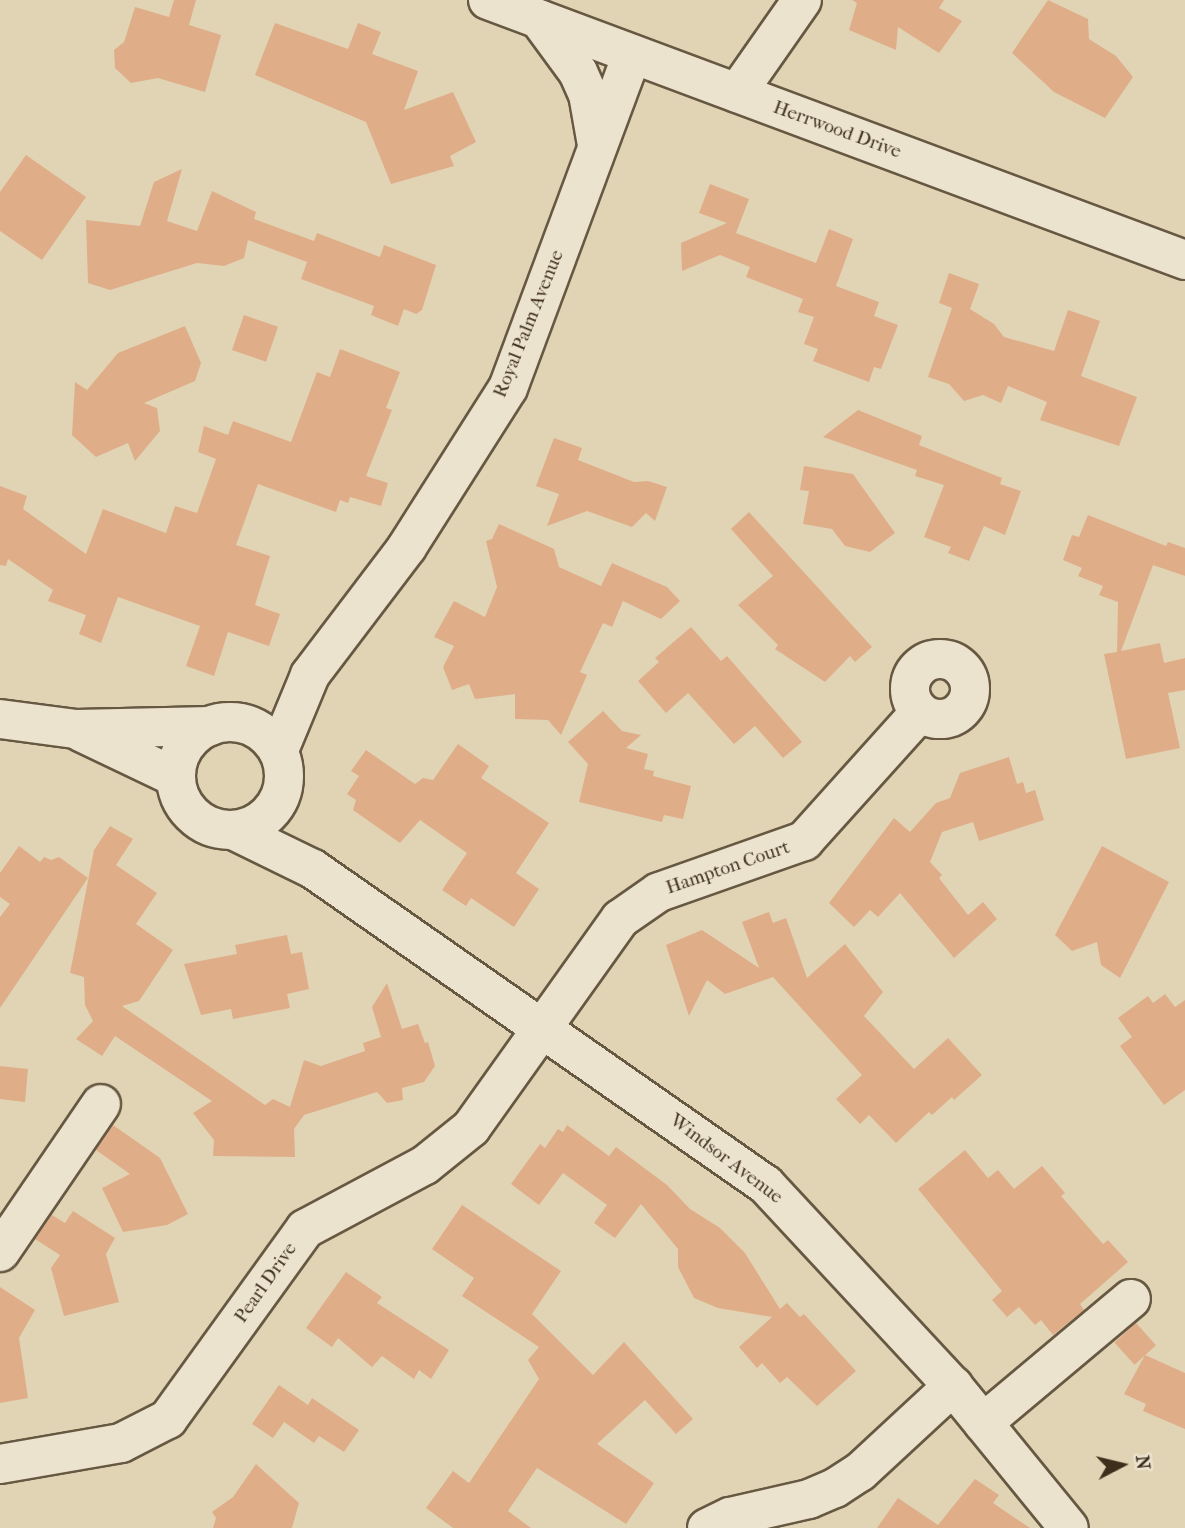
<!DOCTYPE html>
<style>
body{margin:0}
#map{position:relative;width:1185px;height:1528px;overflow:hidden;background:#e1d4b5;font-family:"IM FELL French Canon",serif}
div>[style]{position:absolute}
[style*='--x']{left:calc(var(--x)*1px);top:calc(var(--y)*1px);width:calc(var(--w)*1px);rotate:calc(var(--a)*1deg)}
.building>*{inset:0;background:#e0ad89;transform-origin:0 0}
.roads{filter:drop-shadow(2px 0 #675842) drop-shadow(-2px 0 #675842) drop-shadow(0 2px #675842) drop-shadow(0 -2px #675842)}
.minor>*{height:38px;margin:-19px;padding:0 19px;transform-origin:19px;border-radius:19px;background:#ece3cf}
.minor>.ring{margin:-19px;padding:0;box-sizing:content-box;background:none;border:38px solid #ece3cf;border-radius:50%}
span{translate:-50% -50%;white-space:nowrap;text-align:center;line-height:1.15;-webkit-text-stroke:6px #ece3cf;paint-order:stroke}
.street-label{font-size:19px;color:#3e2e1c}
.north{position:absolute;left:1087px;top:1430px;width:70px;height:70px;-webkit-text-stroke:5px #ece3cf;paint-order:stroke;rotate:83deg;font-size:19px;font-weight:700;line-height:28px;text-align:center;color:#3e2e1c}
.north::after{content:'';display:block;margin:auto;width:24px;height:32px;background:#3e2e1c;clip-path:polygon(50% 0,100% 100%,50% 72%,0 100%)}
</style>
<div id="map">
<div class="building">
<i style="clip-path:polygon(174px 0,196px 0,189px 25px,221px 35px,205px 92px,158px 78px,131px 83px,115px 68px,114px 50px,124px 42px,135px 7px,169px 17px)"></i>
<i style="clip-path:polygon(852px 0,944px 0,939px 8px,962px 21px,939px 53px,898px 27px,896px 50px,849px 30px,857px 3px)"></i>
<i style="clip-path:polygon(1048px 0,1088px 19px,1089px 39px,1116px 56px,1133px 77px,1105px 118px,1054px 92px,1012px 53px)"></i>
<i style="clip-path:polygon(275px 23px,348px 49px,358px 23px,381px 32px,372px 54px,418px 71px,404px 110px,453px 92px,476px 142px,450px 156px,454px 166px,391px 184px,366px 122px,255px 75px)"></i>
<i style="clip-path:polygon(26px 155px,86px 197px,42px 260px,0 231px,0 192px)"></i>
<i style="clip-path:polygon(182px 169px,167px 221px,197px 231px,212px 191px,256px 212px,254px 219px,314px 241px,317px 233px,380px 257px,384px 245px,436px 265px,422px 310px,416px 314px,404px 309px,398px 326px,371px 315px,374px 306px,301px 279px,307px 262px,248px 240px,244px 258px,224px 266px,197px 263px,110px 290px,88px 283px,86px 220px,140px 226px,154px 182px)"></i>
<i style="clip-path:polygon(710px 184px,749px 199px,736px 233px,816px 263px,829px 229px,853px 239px,836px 286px,879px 302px,874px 316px,898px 325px,881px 369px,874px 367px,869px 382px,813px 361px,818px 349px,804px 344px,814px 317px,798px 312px,803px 299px,746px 277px,750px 267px,720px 255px,682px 271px,681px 243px,727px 223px,699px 213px)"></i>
<i style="clip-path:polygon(949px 273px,979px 284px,970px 309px,994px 324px,1004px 337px,1054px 351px,1068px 310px,1100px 321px,1081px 376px,1137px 397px,1119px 446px,1040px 420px,1047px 402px,1008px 386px,1001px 403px,983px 395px,964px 401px,949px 384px,928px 377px,952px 308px,939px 303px)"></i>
<i style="left:244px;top:315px;width:36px;height:37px;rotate:19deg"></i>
<i style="clip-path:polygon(185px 326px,201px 363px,195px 381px,144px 403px,157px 408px,160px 431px,135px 461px,128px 443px,96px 457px,72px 435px,75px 382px,87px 390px,118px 353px)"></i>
<i style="clip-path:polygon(340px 349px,400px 372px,386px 408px,392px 410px,366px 476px,388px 483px,381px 506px,350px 497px,348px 503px,340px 500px,336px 512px,258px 484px,236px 545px,270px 556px,255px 605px,280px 614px,269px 646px,228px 632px,214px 676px,186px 666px,200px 626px,118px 597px,101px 643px,79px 634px,86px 615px,48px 601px,53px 590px,8px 559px,6px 566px,0 565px,0 486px,27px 496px,23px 509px,86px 554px,103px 509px,166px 533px,175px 506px,197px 513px,216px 459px,198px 452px,204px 426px,228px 435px,233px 421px,291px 442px,317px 372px,330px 377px)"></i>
<i style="clip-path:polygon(858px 410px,922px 436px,919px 445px,1002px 478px,1000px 484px,1021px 491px,1005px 535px,984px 526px,969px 561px,948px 553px,951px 547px,924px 537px,944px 485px,915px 476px,917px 470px,823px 437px)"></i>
<i style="clip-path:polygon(554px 438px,582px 448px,578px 460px,634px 482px,648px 481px,667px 487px,655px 521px,646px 513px,632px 527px,587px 511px,547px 526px,559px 494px,536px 486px)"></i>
<i style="clip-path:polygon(804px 466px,853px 474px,895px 533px,870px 552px,845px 546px,832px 529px,803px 524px,809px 491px,800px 490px)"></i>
<i style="clip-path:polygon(749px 512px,872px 647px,855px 662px,850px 656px,825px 682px,775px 649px,778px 645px,738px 605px,773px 576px,731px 529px)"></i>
<i style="clip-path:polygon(1088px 515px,1166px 546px,1168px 542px,1185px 548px,1185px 576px,1153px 565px,1121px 651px,1160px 643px,1164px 663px,1185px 658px,1185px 690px,1168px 693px,1180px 748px,1126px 759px,1104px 654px,1117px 652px,1118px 602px,1099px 595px,1103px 586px,1078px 576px,1082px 568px,1063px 560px,1072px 535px,1079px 537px)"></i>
<i style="clip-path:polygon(499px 524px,554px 549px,559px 567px,601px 586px,612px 563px,667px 587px,680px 601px,661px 619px,623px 601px,612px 627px,603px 623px,580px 672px,587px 675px,561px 735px,548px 720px,515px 719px,515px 694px,475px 699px,469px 684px,452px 690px,443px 667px,454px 646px,434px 637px,454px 601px,485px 617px,497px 587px,486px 541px,492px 539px)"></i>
<i style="clip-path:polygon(691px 627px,721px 661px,727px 656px,802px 742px,783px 758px,755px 726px,734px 744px,688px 693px,666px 713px,638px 681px,659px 662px,655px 658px)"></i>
<i style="clip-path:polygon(603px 711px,622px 731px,641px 735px,626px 748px,648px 754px,644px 769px,654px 771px,653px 776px,691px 786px,683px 819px,664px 815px,662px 822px,579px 802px,588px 764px,568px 742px)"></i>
<i style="clip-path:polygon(458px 744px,489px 766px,481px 778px,549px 823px,516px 873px,539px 889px,514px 927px,471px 898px,466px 906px,442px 890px,467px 853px,420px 820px,400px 843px,353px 810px,356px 800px,347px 794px,359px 776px,351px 771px,366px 750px,415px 784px,423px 778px,433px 780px)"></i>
<i style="clip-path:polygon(1009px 757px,1017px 784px,1023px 782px,1026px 793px,1035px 790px,1044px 820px,979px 841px,973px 822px,942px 832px,930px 862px,942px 875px,939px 878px,968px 915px,983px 902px,997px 919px,954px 958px,900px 893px,878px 917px,870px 910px,854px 927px,829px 903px,894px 818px,910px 832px,936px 803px,950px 798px,960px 773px)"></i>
<i style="clip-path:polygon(110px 826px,133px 839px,116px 865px,157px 893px,136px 924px,173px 950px,139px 1001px,122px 1006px,265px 1105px,273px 1099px,290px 1107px,304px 1060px,321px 1066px,365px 1051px,363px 1043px,381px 1037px,372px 1007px,387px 983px,402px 1029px,418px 1024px,425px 1043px,428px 1042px,435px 1066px,424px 1082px,402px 1088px,403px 1100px,387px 1103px,377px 1092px,304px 1115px,294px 1129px,295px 1157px,213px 1156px,214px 1140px,193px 1113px,212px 1101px,115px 1036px,102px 1056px,76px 1039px,93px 1021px,85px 1005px,84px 977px,70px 973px,94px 850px)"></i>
<i style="clip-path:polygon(19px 846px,40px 862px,44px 857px,51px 860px,59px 857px,88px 878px,0 1008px,0 917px,10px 904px,0 897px,0 873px)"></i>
<i style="clip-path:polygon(1102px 846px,1169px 882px,1120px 978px,1101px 965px,1097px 942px,1072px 951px,1055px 935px)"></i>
<i style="clip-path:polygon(769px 912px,773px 923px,786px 918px,807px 978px,845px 944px,883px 992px,864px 1016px,914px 1069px,948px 1038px,982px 1075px,954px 1100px,952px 1097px,932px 1115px,929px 1112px,896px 1143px,869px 1115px,860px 1124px,836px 1099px,862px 1075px,773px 977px,725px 994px,707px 980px,689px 1016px,666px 945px,702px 930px,759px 968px,742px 922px)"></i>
<i style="clip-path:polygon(287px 935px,291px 954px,302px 952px,309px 989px,287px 994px,290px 1008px,233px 1019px,231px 1009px,201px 1015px,184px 964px,237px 954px,235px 945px)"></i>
<i style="clip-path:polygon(1165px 994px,1175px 1007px,1185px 1000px,1185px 1090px,1164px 1105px,1120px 1046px,1132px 1037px,1118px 1018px,1148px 996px,1153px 1003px)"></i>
<i style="clip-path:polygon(0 1066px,28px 1069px,25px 1102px,0 1099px)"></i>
<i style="clip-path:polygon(113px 1125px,160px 1158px,188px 1214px,167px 1225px,123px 1232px,102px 1188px,130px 1174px,96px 1150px)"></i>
<i style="clip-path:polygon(567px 1125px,609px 1156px,616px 1147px,667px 1185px,690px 1209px,720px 1228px,745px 1253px,780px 1309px,787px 1303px,800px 1317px,804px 1314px,856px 1371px,817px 1406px,787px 1377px,780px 1383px,762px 1363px,757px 1368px,739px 1347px,772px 1317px,718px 1308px,694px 1298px,678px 1267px,678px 1249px,641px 1204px,615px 1238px,594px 1223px,607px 1205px,563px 1173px,539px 1205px,511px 1184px,540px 1144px,545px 1148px,558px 1129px,563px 1132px)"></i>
<i style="clip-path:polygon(965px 1150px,988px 1178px,998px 1170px,1014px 1189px,1042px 1166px,1065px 1193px,1061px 1196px,1103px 1244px,1108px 1240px,1128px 1262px,1080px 1304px,1084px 1310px,1053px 1335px,1041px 1320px,1035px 1325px,1019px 1307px,1007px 1317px,992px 1300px,1002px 1291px,918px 1189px)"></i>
<i style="clip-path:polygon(462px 1205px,561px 1271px,532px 1314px,593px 1375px,624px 1342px,693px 1419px,676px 1434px,645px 1400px,597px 1444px,654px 1483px,626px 1524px,537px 1468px,508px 1511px,531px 1528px,453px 1528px,426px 1508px,453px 1471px,469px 1483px,539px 1379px,528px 1360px,539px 1347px,462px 1296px,474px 1278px,432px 1249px)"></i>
<i style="clip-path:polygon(73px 1211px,115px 1238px,106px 1254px,119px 1302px,64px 1316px,51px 1268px,60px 1255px,35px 1239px,52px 1215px,65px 1223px)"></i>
<i style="clip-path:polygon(346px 1272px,382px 1297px,377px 1303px,449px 1350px,431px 1379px,419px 1370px,414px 1379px,382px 1356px,372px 1367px,338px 1338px,332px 1347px,306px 1328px)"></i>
<i style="clip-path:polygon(0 1287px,35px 1310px,19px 1338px,28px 1398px,0 1403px)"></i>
<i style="left:1136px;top:1323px;width:30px;height:29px;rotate:48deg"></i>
<i style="clip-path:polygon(1145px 1355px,1185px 1373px,1185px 1429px,1143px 1411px,1146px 1404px,1124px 1394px)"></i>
<i style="clip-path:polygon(279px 1385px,308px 1405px,312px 1398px,359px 1430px,344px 1452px,319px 1436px,314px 1443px,284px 1422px,273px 1438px,252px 1424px)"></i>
<i style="clip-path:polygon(256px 1464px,299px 1503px,292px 1528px,213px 1528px,216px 1518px,212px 1512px,233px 1497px)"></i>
<i style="clip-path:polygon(975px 1479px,999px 1495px,993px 1503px,1030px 1528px,877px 1528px,898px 1498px,938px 1525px)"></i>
</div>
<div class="roads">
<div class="minor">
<i style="--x:488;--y:0;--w:744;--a:20.46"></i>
<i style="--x:539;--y:19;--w:66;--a:53.7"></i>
<i style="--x:578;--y:72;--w:24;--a:66"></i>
<i style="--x:588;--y:94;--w:52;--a:80"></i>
<i style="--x:737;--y:93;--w:113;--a:-55"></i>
<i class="ring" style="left:910px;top:659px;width:22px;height:22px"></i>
<i style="--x:0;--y:719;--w:77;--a:7.5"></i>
<i style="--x:76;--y:729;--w:135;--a:-1.3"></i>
<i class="ring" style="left:176px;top:722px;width:70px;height:70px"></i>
<i style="--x:81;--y:732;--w:104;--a:25.6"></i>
<i style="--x:279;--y:750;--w:81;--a:-67.5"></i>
<i style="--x:310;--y:675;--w:161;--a:-52.8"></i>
<i style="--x:407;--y:547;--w:188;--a:-57.6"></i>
<i style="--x:508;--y:388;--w:356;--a:-69.6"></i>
<i style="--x:235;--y:831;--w:87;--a:26"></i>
<i style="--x:313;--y:869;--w:552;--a:34.9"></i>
<i style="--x:766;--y:1185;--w:275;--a:47.1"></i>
<i style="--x:953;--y:1386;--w:183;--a:50.8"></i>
<i style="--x:0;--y:1252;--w:179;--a:-55.7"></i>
<i style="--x:983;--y:1423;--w:193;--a:-40"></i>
<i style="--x:0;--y:1464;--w:123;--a:-9.8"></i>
<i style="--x:121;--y:1443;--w:53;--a:-27.1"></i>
<i style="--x:168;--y:1419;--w:234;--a:-54.2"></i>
<i style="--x:305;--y:1229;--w:136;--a:-28.1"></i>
<i style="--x:425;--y:1165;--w:59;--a:-38.8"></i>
<i style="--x:471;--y:1128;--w:257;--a:-54.5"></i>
<i style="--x:620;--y:919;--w:47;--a:-34.7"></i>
<i style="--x:659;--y:892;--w:154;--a:-19.4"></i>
<i style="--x:804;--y:841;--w:173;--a:-48"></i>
<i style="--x:707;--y:1528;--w:25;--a:-26"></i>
<i style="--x:730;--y:1517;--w:81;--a:-12.8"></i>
<i style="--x:809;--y:1499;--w:28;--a:-23"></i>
<i style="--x:835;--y:1488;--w:30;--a:-33"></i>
<i style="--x:860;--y:1472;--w:127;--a:-42.8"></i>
</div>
</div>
<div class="street-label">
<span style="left:837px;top:130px;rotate:20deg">Herrwood Drive</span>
<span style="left:529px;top:324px;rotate:-68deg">Royal Palm Avenue</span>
<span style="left:728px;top:868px;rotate:-19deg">Hampton Court</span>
<span style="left:726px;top:1159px;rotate:37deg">Windsor Avenue</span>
<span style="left:266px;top:1283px;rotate:-55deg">Pearl Drive</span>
</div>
<div class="north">N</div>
</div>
